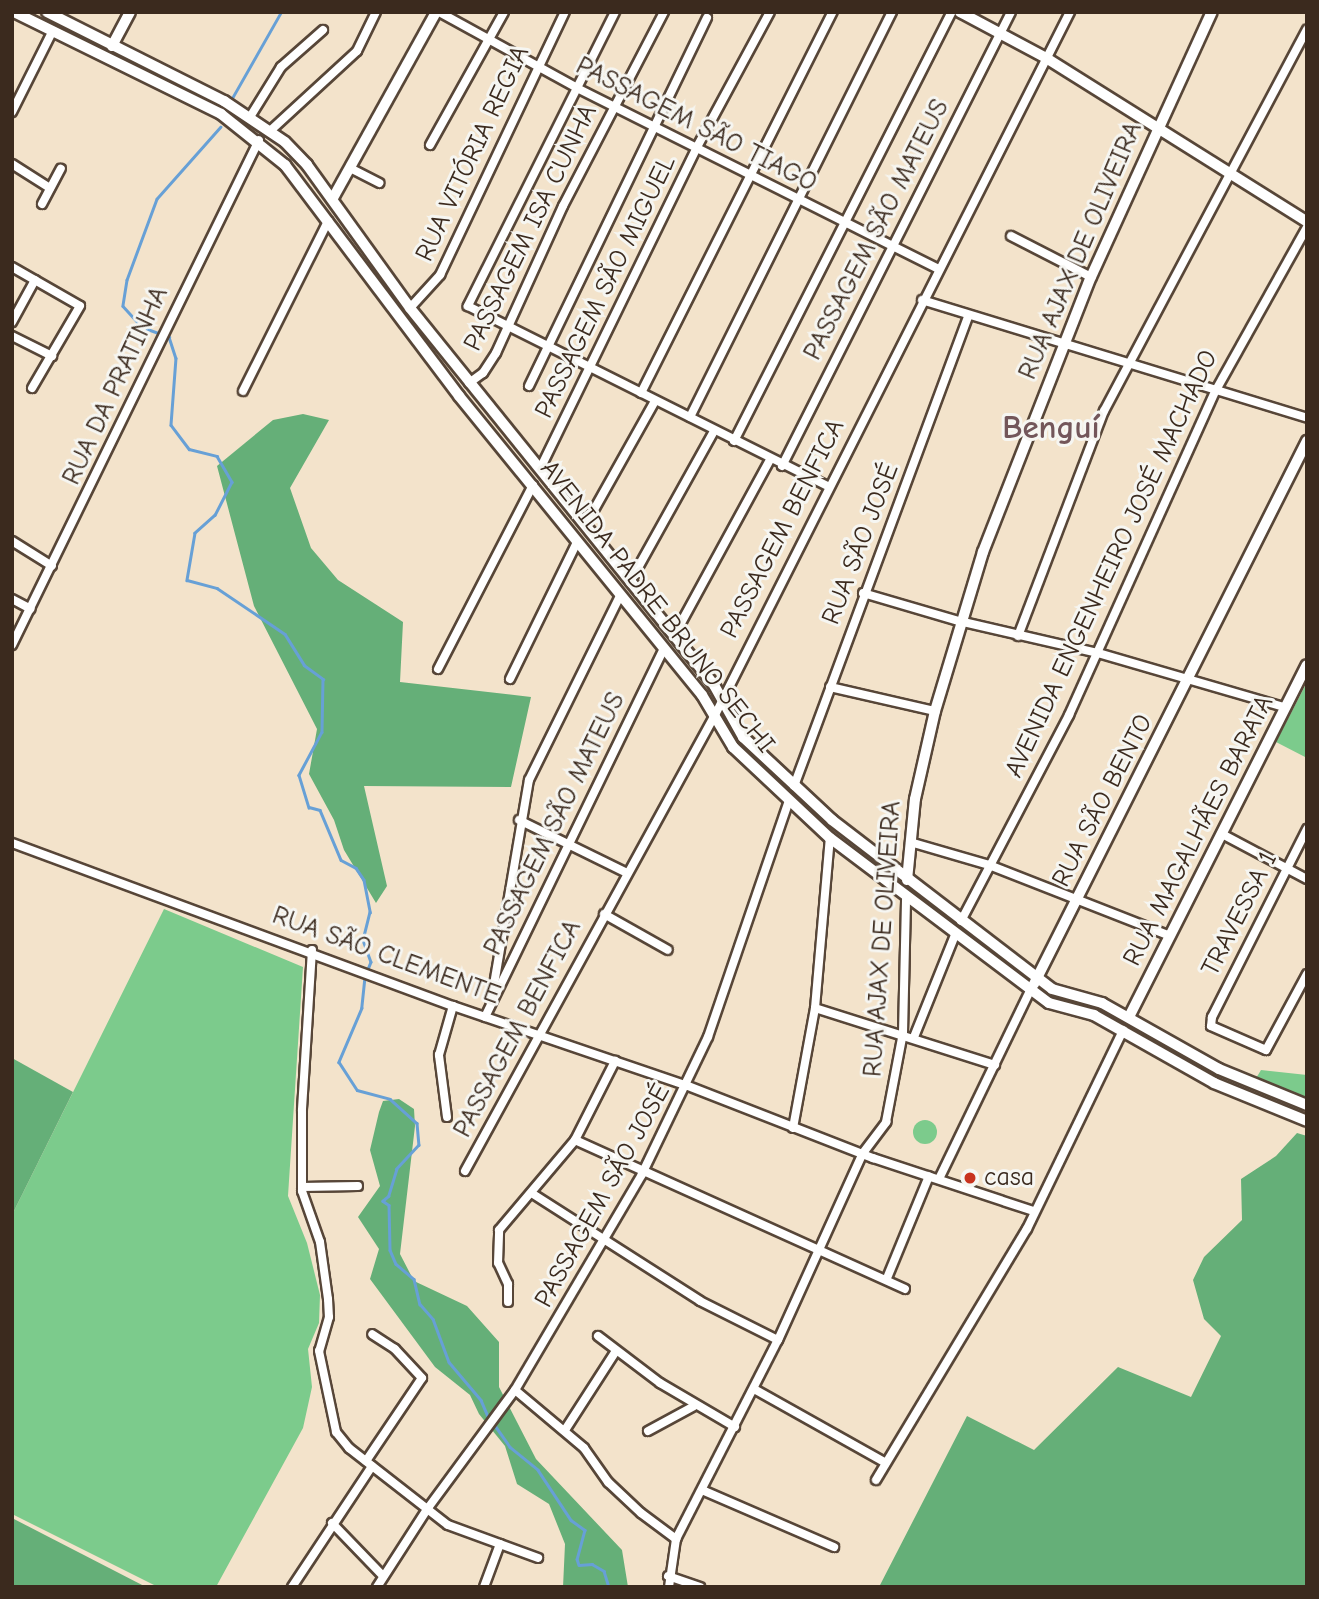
<!DOCTYPE html>
<meta charset="utf-8">
<style>
body{margin:0}
#map{position:relative;width:1319px;height:1599px;overflow:hidden;background:#f3e3cb;font-family:"Comic Neue",sans-serif}
div>[style]{position:absolute}
[style*='--x']{left:calc(var(--x)*1px);top:calc(var(--y)*1px);width:calc(var(--w)*1px);rotate:calc(var(--a)*1deg)}
.green>*{inset:0;background:#7ccb8c}
.round{border-radius:50%}
.forest>*{inset:0;background:#65af78}
.stream>*{height:2.5px;margin:-1.25px;padding:0 1.25px;transform-origin:1.25px;border-radius:1.25px;background:#67a0d6}
.roads{filter:drop-shadow(2px 0 #574638) drop-shadow(-2px 0 #574638) drop-shadow(0 2px #574638) drop-shadow(0 -2px #574638)}
.minor>*{height:8px;margin:-4px;padding:0 4px;transform-origin:4px;border-radius:4px;background:#fff}
.tertiary>*{height:10px;margin:-5px;padding:0 5px;transform-origin:5px;border-radius:5px;background:#fff}
.secondary>*{height:10px;margin:-5px;padding:0 5px;transform-origin:5px;border-radius:5px;background:#fff}
.dots>*{width:19px;height:19px;translate:-50% -50%;box-sizing:border-box;border:4px solid #f6f6f2;border-radius:50%}
span{translate:-50% -50%;white-space:nowrap;text-align:center;line-height:1.15;-webkit-text-stroke:6px #f6f6f2;paint-order:stroke}
.street-label{font-size:26px;color:#3b2a1e}
.poi-label{font-size:26px;color:#3b2a1e}
.left{translate:0 -50%;text-align:left}
.district-label{font-size:33px;color:#73565a;font-weight:700}
.frame{position:absolute;inset:0;border:14px solid #3b2a1e;pointer-events:none}
</style>
<div id="map">
<div class="green">
<i style="clip-path:polygon(1307px 682px,1307px 758px,1276px 742px)"></i>
<i style="clip-path:polygon(164px 909px,303px 967px,288px 1196px,307px 1243px,320px 1295px,319px 1323px,308px 1349px,312px 1387px,303px 1428px,216px 1587px,158px 1587px,12px 1514px,12px 1215px)"></i>
<i style="clip-path:polygon(1261px 1070px,1307px 1075px,1307px 1104px,1252px 1085px)"></i>
<i class="round" style="left:913px;top:1120px;width:24px;height:24px"></i>
</div>
<div class="forest">
<i style="clip-path:polygon(303px 414px,329px 420px,290px 488px,311px 548px,338px 580px,403px 622px,400px 682px,531px 697px,511px 787px,364px 786px,387px 886px,376px 903px,344px 850px,334px 820px,309px 774px,317px 729px,254px 606px,217px 466px,273px 420px)"></i>
<i style="clip-path:polygon(12px 1058px,73px 1092px,12px 1215px)"></i>
<i style="clip-path:polygon(399px 1099px,414px 1109px,415px 1126px,400px 1254px,414px 1281px,467px 1306px,499px 1342px,499px 1387px,536px 1459px,622px 1550px,628px 1587px,563px 1587px,565px 1544px,549px 1504px,517px 1484px,505px 1446px,479px 1414px,470px 1395px,435px 1367px,370px 1279px,379px 1249px,358px 1217px,380px 1186px,370px 1150px,379px 1112px,383px 1101px)"></i>
<i style="clip-path:polygon(1297px 1133px,1307px 1136px,1307px 1587px,879px 1587px,967px 1416px,1034px 1450px,1118px 1367px,1191px 1397px,1221px 1336px,1204px 1319px,1193px 1280px,1204px 1257px,1242px 1220px,1241px 1179px,1276px 1156px)"></i>
<i style="clip-path:polygon(12px 1518px,146px 1587px,12px 1587px)"></i>
</div>
<div class="stream">
<i style="--x:231;--y:100;--w:101;--a:-60.4"></i>
<i style="--x:221;--y:127;--w:96;--a:131.6"></i>
<i style="--x:157;--y:199;--w:86;--a:110.3"></i>
<i style="--x:127;--y:280;--w:26;--a:99"></i>
<i style="--x:123;--y:306;--w:28;--a:48"></i>
<i style="--x:142;--y:327;--w:29;--a:20"></i>
<i style="--x:169;--y:337;--w:22;--a:72"></i>
<i style="--x:176;--y:358;--w:67;--a:94.3"></i>
<i style="--x:171;--y:425;--w:30;--a:53"></i>
<i style="--x:189;--y:449;--w:29;--a:14"></i>
<i style="--x:217;--y:456;--w:30;--a:60"></i>
<i style="--x:232;--y:482;--w:37;--a:117"></i>
<i style="--x:215;--y:515;--w:27;--a:138"></i>
<i style="--x:195;--y:533;--w:48;--a:99.7"></i>
<i style="--x:187;--y:580;--w:31;--a:15"></i>
<i style="--x:217;--y:588;--w:82;--a:34.1"></i>
<i style="--x:285;--y:634;--w:36;--a:58"></i>
<i style="--x:304;--y:665;--w:24;--a:36"></i>
<i style="--x:323;--y:679;--w:53;--a:91.1"></i>
<i style="--x:322;--y:732;--w:49;--a:118.1"></i>
<i style="--x:299;--y:775;--w:34;--a:73"></i>
<i style="--x:309;--y:807;--w:11;--a:15"></i>
<i style="--x:320;--y:810;--w:54;--a:67.2"></i>
<i style="--x:341;--y:860;--w:17;--a:28"></i>
<i style="--x:356;--y:868;--w:14;--a:56"></i>
<i style="--x:364;--y:880;--w:33;--a:79"></i>
<i style="--x:370;--y:912;--w:29;--a:104"></i>
<i style="--x:363;--y:940;--w:23;--a:70"></i>
<i style="--x:371;--y:962;--w:16;--a:112"></i>
<i style="--x:365;--y:977;--w:31;--a:96"></i>
<i style="--x:362;--y:1008;--w:59;--a:113.1"></i>
<i style="--x:339;--y:1062;--w:33;--a:57"></i>
<i style="--x:357;--y:1090;--w:34;--a:15"></i>
<i style="--x:390;--y:1099;--w:36;--a:42"></i>
<i style="--x:417;--y:1123;--w:22;--a:85"></i>
<i style="--x:419;--y:1145;--w:33;--a:133"></i>
<i style="--x:397;--y:1169;--w:28;--a:107"></i>
<i style="--x:389;--y:1196;--w:8;--a:140"></i>
<i style="--x:383;--y:1201;--w:7;--a:34"></i>
<i style="--x:389;--y:1205;--w:45;--a:88.7"></i>
<i style="--x:390;--y:1250;--w:15;--a:67"></i>
<i style="--x:396;--y:1264;--w:23;--a:40"></i>
<i style="--x:414;--y:1279;--w:26;--a:77"></i>
<i style="--x:420;--y:1304;--w:20;--a:49"></i>
<i style="--x:433;--y:1319;--w:46;--a:69.6"></i>
<i style="--x:449;--y:1362;--w:50;--a:49.9"></i>
<i style="--x:481;--y:1400;--w:21;--a:67"></i>
<i style="--x:494;--y:1424;--w:28;--a:55"></i>
<i style="--x:510;--y:1447;--w:36;--a:39"></i>
<i style="--x:538;--y:1470;--w:60;--a:56.6"></i>
<i style="--x:571;--y:1520;--w:17;--a:36"></i>
<i style="--x:585;--y:1530;--w:30;--a:105"></i>
<i style="--x:577;--y:1559;--w:6;--a:72"></i>
<i style="--x:579;--y:1565;--w:13;--a:-4"></i>
<i style="--x:592;--y:1564;--w:14;--a:30"></i>
<i style="--x:604;--y:1571;--w:17;--a:73"></i>
</div>
<div class="roads">
<div class="minor">
<i style="--x:439;--y:12;--w:158;--a:28.8"></i>
<i style="--x:577;--y:88;--w:404;--a:26.6"></i>
<i style="--x:615;--y:12;--w:329;--a:116.6"></i>
<i style="--x:468;--y:306;--w:402;--a:26.6"></i>
<i style="--x:12;--y:112;--w:89;--a:-63.4"></i>
<i style="--x:250;--y:117;--w:59;--a:-58.2"></i>
<i style="--x:281;--y:67;--w:56;--a:-41.4"></i>
<i style="--x:270;--y:131;--w:118;--a:-42.6"></i>
<i style="--x:357;--y:51;--w:43;--a:-64"></i>
<i style="--x:430;--y:145;--w:152;--a:-60.9"></i>
<i style="--x:12;--y:164;--w:45;--a:32.3"></i>
<i style="--x:350;--y:168;--w:33;--a:27"></i>
<i style="--x:42;--y:204;--w:40;--a:-62"></i>
<i style="--x:1011;--y:236;--w:90;--a:27.1"></i>
<i style="--x:12;--y:267;--w:78;--a:29.8"></i>
<i style="--x:80;--y:306;--w:95;--a:120.3"></i>
<i style="--x:922;--y:300;--w:403;--a:17"></i>
<i style="--x:410;--y:308;--w:45;--a:-47.7"></i>
<i style="--x:440;--y:275;--w:291;--a:-64.6"></i>
<i style="--x:12;--y:322;--w:48;--a:-61.3"></i>
<i style="--x:12;--y:336;--w:45;--a:26.6"></i>
<i style="--x:469;--y:383;--w:17;--a:-36"></i>
<i style="--x:483;--y:373;--w:24;--a:-57"></i>
<i style="--x:496;--y:353;--w:162;--a:-65.5"></i>
<i style="--x:563;--y:206;--w:219;--a:-62.5"></i>
<i style="--x:529;--y:386;--w:409;--a:-64.2"></i>
<i style="--x:243;--y:391;--w:190;--a:-63.4"></i>
<i style="--x:641;--y:393;--w:427;--a:-63.3"></i>
<i style="--x:690;--y:417;--w:453;--a:-63.5"></i>
<i style="--x:734;--y:441;--w:481;--a:-63.1"></i>
<i style="--x:782;--y:466;--w:508;--a:-63.23"></i>
<i style="--x:540;--y:469;--w:358;--a:-64"></i>
<i style="--x:697;--y:147;--w:153;--a:-61.6"></i>
<i style="--x:586;--y:524;--w:141;--a:-60.7"></i>
<i style="--x:12;--y:541;--w:47;--a:32"></i>
<i style="--x:630;--y:582;--w:173;--a:-60.9"></i>
<i style="--x:863;--y:593;--w:100;--a:16.3"></i>
<i style="--x:959;--y:621;--w:143;--a:13"></i>
<i style="--x:1098;--y:653;--w:194;--a:16.2"></i>
<i style="--x:12;--y:599;--w:21;--a:28"></i>
<i style="--x:675;--y:634;--w:198;--a:-61.4"></i>
<i style="--x:1018;--y:636;--w:241;--a:-69.1"></i>
<i style="--x:1104;--y:411;--w:432;--a:-62"></i>
<i style="--x:12;--y:645;--w:562;--a:-63.94"></i>
<i style="--x:438;--y:669;--w:207;--a:-62.7"></i>
<i style="--x:510;--y:679;--w:153;--a:-63.9"></i>
<i style="--x:830;--y:687;--w:108;--a:12.9"></i>
<i style="--x:794;--y:786;--w:500;--a:-69.65"></i>
<i style="--x:519;--y:820;--w:120;--a:26.1"></i>
<i style="--x:1307;--y:829;--w:211;--a:116.8"></i>
<i style="--x:1212;--y:1017;--w:9;--a:96"></i>
<i style="--x:1211;--y:1026;--w:60;--a:23.6"></i>
<i style="--x:1266;--y:1050;--w:86;--a:-61.7"></i>
<i style="--x:1222;--y:834;--w:96;--a:27.9"></i>
<i style="--x:910;--y:842;--w:82;--a:16.2"></i>
<i style="--x:989;--y:865;--w:194;--a:21.4"></i>
<i style="--x:12;--y:843;--w:470;--a:20.3"></i>
<i style="--x:453;--y:1006;--w:248;--a:18.8"></i>
<i style="--x:688;--y:1086;--w:199;--a:21.3"></i>
<i style="--x:873;--y:1158;--w:169;--a:18.3"></i>
<i style="--x:604;--y:914;--w:73;--a:29.4"></i>
<i style="--x:961;--y:921;--w:233;--a:-62.3"></i>
<i style="--x:1069;--y:715;--w:357;--a:-65.7"></i>
<i style="--x:1216;--y:390;--w:187;--a:-60.8"></i>
<i style="--x:312;--y:950;--w:161;--a:93.6"></i>
<i style="--x:302;--y:1111;--w:80;--a:90"></i>
<i style="--x:302;--y:1191;--w:54;--a:70.6"></i>
<i style="--x:320;--y:1242;--w:58;--a:82"></i>
<i style="--x:328;--y:1299;--w:18;--a:87"></i>
<i style="--x:329;--y:1317;--w:35;--a:106"></i>
<i style="--x:319;--y:1351;--w:83;--a:78.1"></i>
<i style="--x:336;--y:1432;--w:21;--a:51"></i>
<i style="--x:349;--y:1448;--w:125;--a:37.9"></i>
<i style="--x:448;--y:1525;--w:96;--a:20.1"></i>
<i style="--x:491;--y:1002;--w:225;--a:-80.3"></i>
<i style="--x:529;--y:780;--w:203;--a:-63.7"></i>
<i style="--x:815;--y:1008;--w:189;--a:17.6"></i>
<i style="--x:485;--y:1017;--w:408;--a:-64.1"></i>
<i style="--x:914;--y:1037;--w:110;--a:-68.1"></i>
<i style="--x:447;--y:1117;--w:63;--a:-97.4"></i>
<i style="--x:439;--y:1055;--w:51;--a:-74.1"></i>
<i style="--x:793;--y:1128;--w:122;--a:-79.6"></i>
<i style="--x:815;--y:1008;--w:171;--a:-85"></i>
<i style="--x:575;--y:1140;--w:362;--a:24.3"></i>
<i style="--x:465;--y:1171;--w:520;--a:-61.27"></i>
<i style="--x:715;--y:715;--w:788;--a:-63.21"></i>
<i style="--x:939;--y:1179;--w:209;--a:-64.2"></i>
<i style="--x:302;--y:1187;--w:56;--a:-1"></i>
<i style="--x:533;--y:1194;--w:198;--a:32.6"></i>
<i style="--x:700;--y:1301;--w:87;--a:26.6"></i>
<i style="--x:887;--y:1278;--w:110;--a:-67.6"></i>
<i style="--x:508;--y:1302;--w:18;--a:-90"></i>
<i style="--x:508;--y:1284;--w:23;--a:-115"></i>
<i style="--x:498;--y:1263;--w:33;--a:-88"></i>
<i style="--x:499;--y:1230;--w:118;--a:-49.8"></i>
<i style="--x:575;--y:1140;--w:89;--a:-63.1"></i>
<i style="--x:598;--y:1336;--w:78;--a:37.2"></i>
<i style="--x:660;--y:1383;--w:87;--a:30.4"></i>
<i style="--x:754;--y:1389;--w:151;--a:29.3"></i>
<i style="--x:515;--y:1390;--w:90;--a:40"></i>
<i style="--x:584;--y:1448;--w:42;--a:54.8"></i>
<i style="--x:608;--y:1482;--w:45;--a:43.2"></i>
<i style="--x:641;--y:1513;--w:44;--a:36.6"></i>
<i style="--x:565;--y:1430;--w:94;--a:-57.2"></i>
<i style="--x:648;--y:1431;--w:52;--a:-28.5"></i>
<i style="--x:366;--y:1461;--w:100;--a:-56"></i>
<i style="--x:422;--y:1378;--w:40;--a:-133"></i>
<i style="--x:395;--y:1349;--w:27;--a:-147"></i>
<i style="--x:876;--y:1480;--w:293;--a:-59"></i>
<i style="--x:1027;--y:1229;--w:221;--a:-64.2"></i>
<i style="--x:702;--y:1490;--w:144;--a:23.4"></i>
<i style="--x:332;--y:1523;--w:74;--a:46.1"></i>
<i style="--x:668;--y:1576;--w:34;--a:19"></i>
<i style="--x:292;--y:1587;--w:145;--a:-56.5"></i>
<i style="--x:377;--y:1587;--w:94;--a:-57.2"></i>
<i style="--x:428;--y:1508;--w:147;--a:-53.6"></i>
<i style="--x:515;--y:1390;--w:251;--a:-59.5"></i>
<i style="--x:642;--y:1174;--w:152;--a:-64.3"></i>
<i style="--x:708;--y:1037;--w:250;--a:-71.1"></i>
<i style="--x:484;--y:1587;--w:46;--a:-69.6"></i>
<i style="--x:669;--y:1587;--w:49;--a:-81.7"></i>
<i style="--x:676;--y:1539;--w:224;--a:-62.9"></i>
<i style="--x:778;--y:1340;--w:205;--a:-65.6"></i>
<i style="--x:863;--y:1153;--w:39;--a:-53"></i>
<i style="--x:886;--y:1122;--w:91;--a:-79.2"></i>
<i style="--x:903;--y:1033;--w:136;--a:-88.7"></i>
</div>
<div class="tertiary">
<i style="--x:960;--y:12;--w:98;--a:28.1"></i>
<i style="--x:1046;--y:58;--w:308;--a:32.1"></i>
<i style="--x:112;--y:46;--w:38;--a:-62"></i>
<i style="--x:333;--y:198;--w:213;--a:-61"></i>
<i style="--x:907;--y:880;--w:81;--a:-84.4"></i>
<i style="--x:915;--y:799;--w:90;--a:-77.2"></i>
<i style="--x:935;--y:711;--w:166;--a:-73.2"></i>
<i style="--x:983;--y:552;--w:295;--a:-68.6"></i>
<i style="--x:1091;--y:277;--w:291;--a:-65.5"></i>
<i style="--x:1034;--y:984;--w:608;--a:-63.31"></i>
<i style="--x:1129;--y:1017;--w:394;--a:-63.2"></i>
</div>
<div class="secondary">
<i style="--x:14;--y:12;--w:231;--a:26.2"></i>
<i style="--x:221;--y:114;--w:82;--a:38.6"></i>
<i style="--x:285;--y:165;--w:289;--a:53"></i>
<i style="--x:459;--y:396;--w:385;--a:50.9"></i>
<i style="--x:702;--y:695;--w:61;--a:59.2"></i>
<i style="--x:733;--y:747;--w:133;--a:43.2"></i>
<i style="--x:830;--y:838;--w:274;--a:37"></i>
<i style="--x:1049;--y:1003;--w:47;--a:14.9"></i>
<i style="--x:1094;--y:1015;--w:138;--a:29.5"></i>
<i style="--x:1214;--y:1083;--w:100;--a:22.2"></i>
<i style="--x:47;--y:12;--w:198;--a:26.7"></i>
<i style="--x:224;--y:101;--w:73;--a:33.9"></i>
<i style="--x:285;--y:142;--w:32;--a:46"></i>
<i style="--x:307;--y:165;--w:176;--a:54.2"></i>
<i style="--x:410;--y:308;--w:484;--a:51.1"></i>
<i style="--x:714;--y:685;--w:60;--a:60.9"></i>
<i style="--x:743;--y:737;--w:122;--a:43"></i>
<i style="--x:832;--y:820;--w:277;--a:37.5"></i>
<i style="--x:1052;--y:989;--w:52;--a:15.6"></i>
<i style="--x:1102;--y:1003;--w:134;--a:29.4"></i>
<i style="--x:1219;--y:1069;--w:95;--a:22.2"></i>
</div>
</div>
<div class="dots">
<i style="left:970px;top:1178px;background:#c8321e"></i>
</div>
<div class="street-label">
<span style="left:696px;top:125px;rotate:27deg">PASSAGEM SÃO TIAGO</span>
<span style="left:473px;top:154px;rotate:-65deg">RUA VITÓRIA REGIA</span>
<span style="left:531px;top:228px;rotate:-64deg">PASSAGEM ISA CUNHA</span>
<span style="left:877px;top:230px;rotate:-63deg">PASSAGEM SÃO MATEUS</span>
<span style="left:1081px;top:251px;rotate:-67deg">RUA AJAX DE OLIVEIRA</span>
<span style="left:606px;top:287px;rotate:-64deg">PASSAGEM SÃO MIGUEL</span>
<span style="left:116px;top:386px;rotate:-65deg">RUA DA PRATINHA</span>
<span style="left:783px;top:529px;rotate:-63deg">PASSAGEM BENFICA</span>
<span style="left:861px;top:544px;rotate:-69deg">RUA SÃO JOSÉ</span>
<span style="left:1112px;top:564px;rotate:-65deg">AVENIDA ENGENHEIRO JOSÉ MACHADO</span>
<span style="left:657px;top:607px;rotate:52deg">AVENIDA PADRE BRUNO SECHI</span>
<span style="left:1103px;top:801px;rotate:-63deg">RUA SÃO BENTO</span>
<span style="left:555px;top:824px;rotate:-64deg">PASSAGEM SÃO MATEUS</span>
<span style="left:1199px;top:831px;rotate:-63deg">RUA MAGALHÃES BARATA</span>
<span style="left:1240px;top:914px;rotate:-63deg">TRAVESSA 1</span>
<span style="left:883px;top:939px;rotate:-86deg">RUA AJAX DE OLIVEIRA</span>
<span style="left:386px;top:956px;rotate:20deg">RUA SÃO CLEMENTE</span>
<span style="left:518px;top:1029px;rotate:-62deg">PASSAGEM BENFICA</span>
<span style="left:603px;top:1196px;rotate:-61deg">PASSAGEM SÃO JOSÉ</span>
</div>
<div class="poi-label">
<span class="left" style="left:984px;top:1178px">casa</span>
</div>
<div class="district-label">
<span style="left:1051px;top:428px">Benguí</span>
</div>
<div class="frame"></div>
</div>
